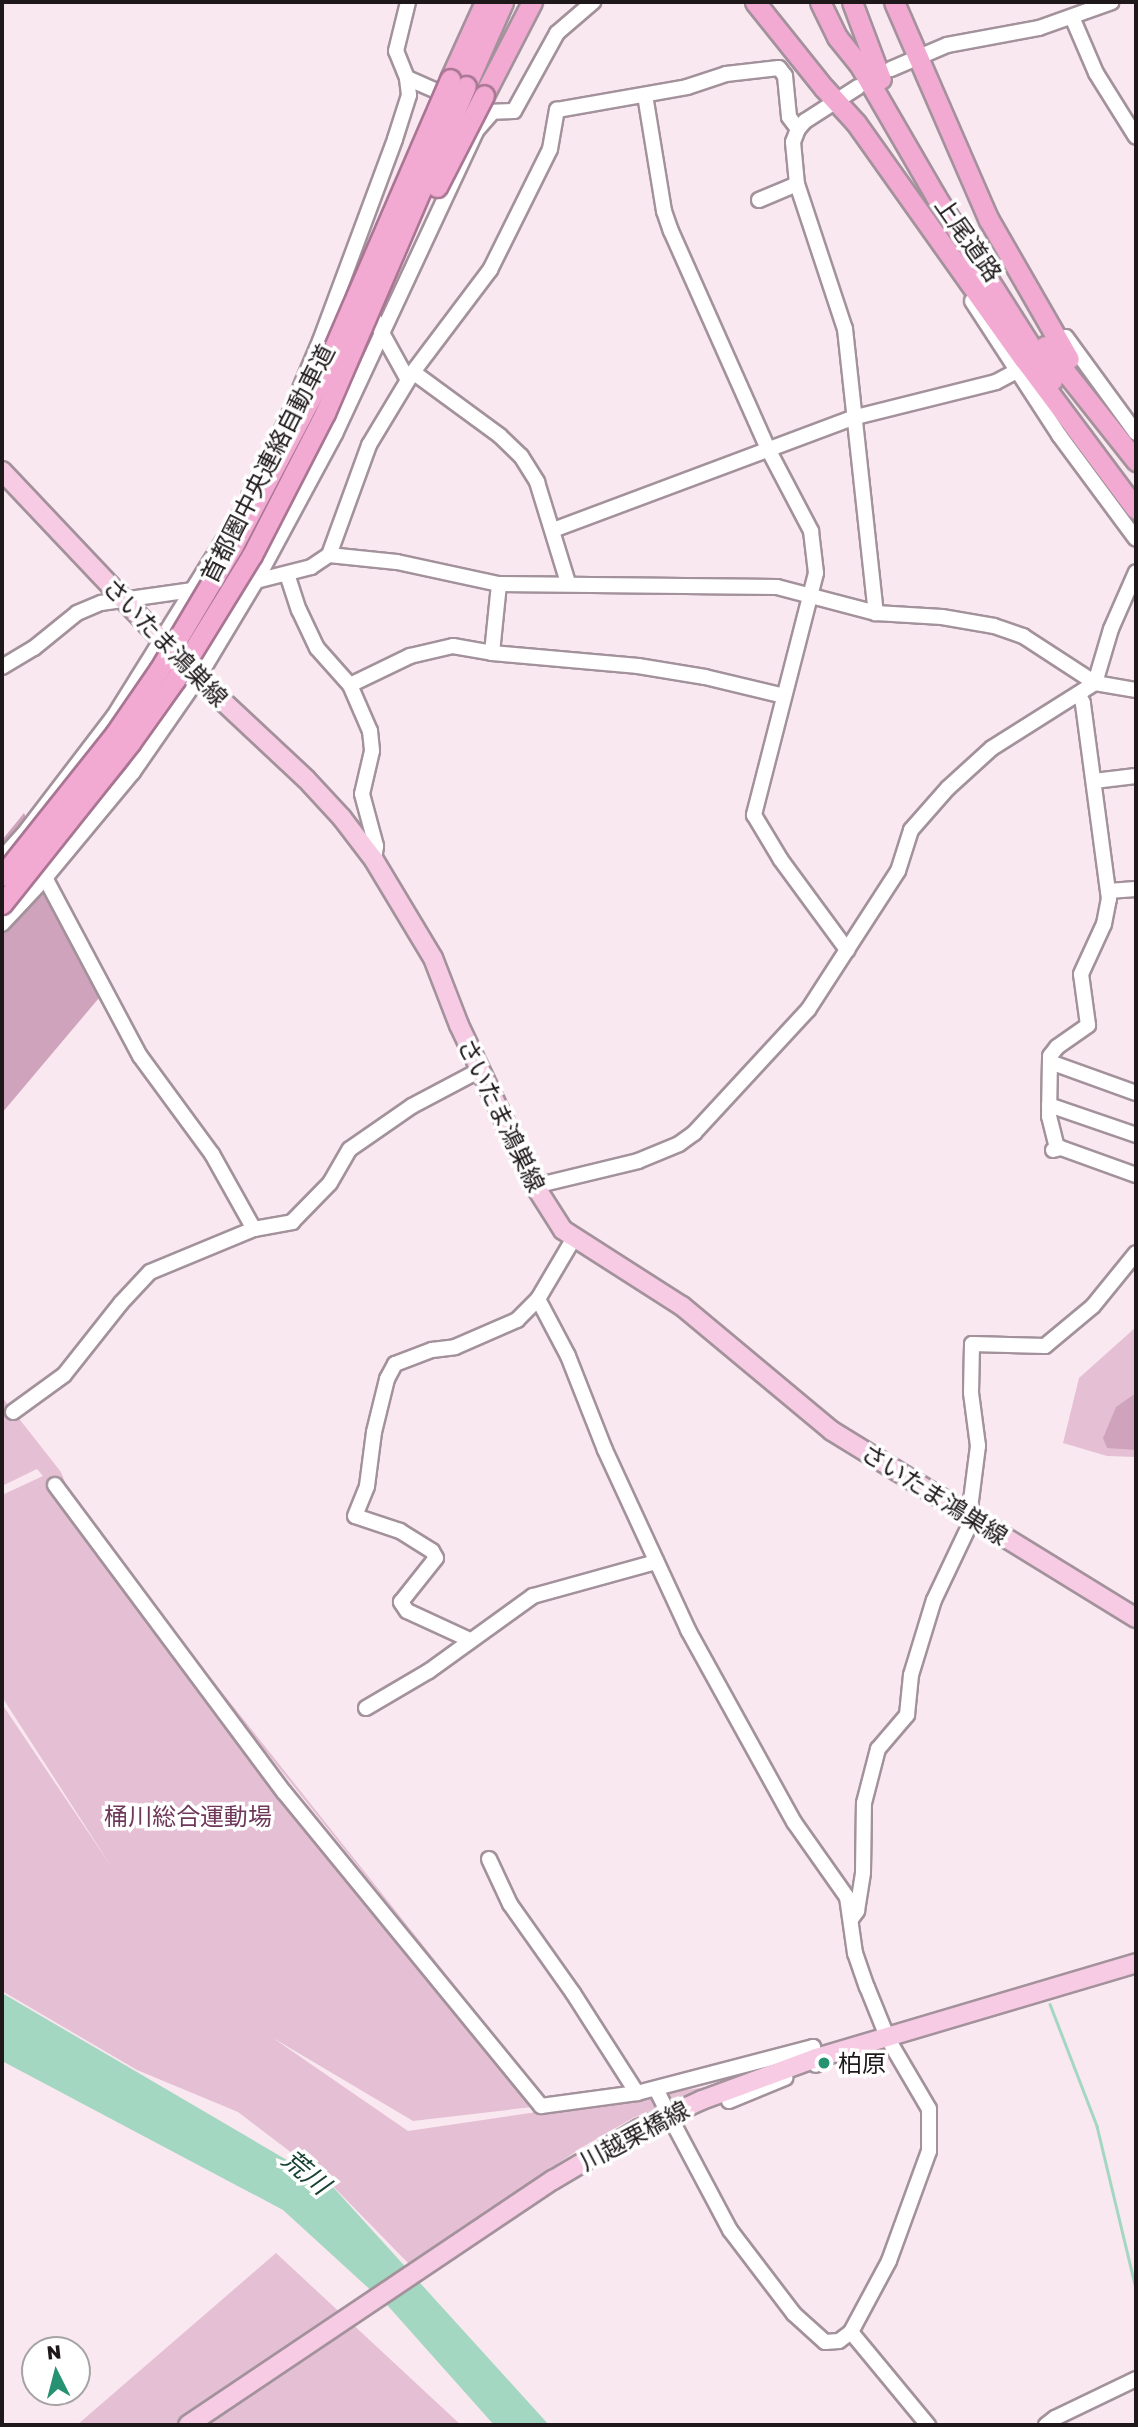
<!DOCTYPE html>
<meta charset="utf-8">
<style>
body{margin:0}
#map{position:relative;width:1138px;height:2427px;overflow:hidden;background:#fae8f1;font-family:"Golos Text","Noto Sans JP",sans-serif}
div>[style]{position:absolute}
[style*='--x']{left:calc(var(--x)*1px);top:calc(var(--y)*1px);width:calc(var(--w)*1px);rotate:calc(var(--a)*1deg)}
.green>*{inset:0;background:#e5c0d4}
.forest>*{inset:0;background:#cfa3bb}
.water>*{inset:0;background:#a4d7c2}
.stream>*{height:2.5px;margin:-1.25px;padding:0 1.25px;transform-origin:1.25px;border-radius:1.25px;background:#a4d7c2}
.roads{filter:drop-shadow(2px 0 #a3929b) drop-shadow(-2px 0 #a3929b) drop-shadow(0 2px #a3929b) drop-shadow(0 -2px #a3929b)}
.minor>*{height:14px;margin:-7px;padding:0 7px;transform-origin:7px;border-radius:7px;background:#fff}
.major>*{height:18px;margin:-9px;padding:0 9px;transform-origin:9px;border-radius:9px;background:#f7cbe4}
.highway>*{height:19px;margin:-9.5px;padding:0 9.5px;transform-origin:9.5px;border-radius:9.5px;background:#f2a9d2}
.bridges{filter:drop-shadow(2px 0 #a87692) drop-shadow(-2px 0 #a87692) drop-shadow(0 2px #a87692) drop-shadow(0 -2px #a87692)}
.highway-bridge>*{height:19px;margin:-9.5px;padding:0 9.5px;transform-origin:9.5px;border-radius:9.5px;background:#f2a9d2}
.dots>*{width:19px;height:19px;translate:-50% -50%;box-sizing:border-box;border:4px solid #fff;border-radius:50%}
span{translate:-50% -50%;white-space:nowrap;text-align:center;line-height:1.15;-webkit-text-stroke:7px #fff;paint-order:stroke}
.street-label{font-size:24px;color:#1e181b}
.park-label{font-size:24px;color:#6f3759}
.poi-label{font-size:24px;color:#1e181b}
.left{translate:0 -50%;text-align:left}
.water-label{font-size:26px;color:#184334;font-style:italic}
.frame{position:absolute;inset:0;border:4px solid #1e181b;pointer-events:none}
.north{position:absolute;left:21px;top:2336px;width:70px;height:70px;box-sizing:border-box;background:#fff;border:2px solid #a5a3a4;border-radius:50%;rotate:354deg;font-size:19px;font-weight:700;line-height:28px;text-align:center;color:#1e181b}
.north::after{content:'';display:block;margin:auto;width:24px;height:32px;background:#279271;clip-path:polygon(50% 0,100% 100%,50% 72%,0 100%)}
</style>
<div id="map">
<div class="green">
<i style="clip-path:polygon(1136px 1327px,1136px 1457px,1107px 1456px,1063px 1443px,1079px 1378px)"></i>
<i style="clip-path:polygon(2px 1397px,61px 1472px,73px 1502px,101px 1540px,550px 2105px,70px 1508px,541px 2106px,413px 2121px,273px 2038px,408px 2131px,706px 2087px,633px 2118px,581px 2148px,409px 2264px,326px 2179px,238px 2112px,137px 2070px,2px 1991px,2px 1704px,111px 1866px,2px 1697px,2px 1495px,43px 1476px,37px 1469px,2px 1486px)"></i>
<i style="clip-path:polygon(276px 2253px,461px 2425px,77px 2425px)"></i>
</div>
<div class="forest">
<i style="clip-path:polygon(24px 813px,104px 992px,2px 1113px,2px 840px)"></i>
<i style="clip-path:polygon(1136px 1393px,1136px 1450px,1107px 1448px,1103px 1438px,1116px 1407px)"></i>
</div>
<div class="water">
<i style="clip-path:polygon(2px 1993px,333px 2187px,549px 2425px,494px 2425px,388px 2306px,283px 2210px,2px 2061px)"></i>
</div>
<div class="stream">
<i style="--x:1050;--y:2004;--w:131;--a:68.9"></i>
<i style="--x:1097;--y:2126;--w:167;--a:76.5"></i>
</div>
<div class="roads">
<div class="minor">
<i style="--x:1072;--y:17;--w:61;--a:66.8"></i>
<i style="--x:1096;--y:73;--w:75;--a:58"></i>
<i style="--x:891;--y:69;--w:61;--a:-23.2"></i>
<i style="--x:947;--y:45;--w:94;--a:-10.5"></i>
<i style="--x:1039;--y:28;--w:77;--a:-19.6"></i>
<i style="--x:407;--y:78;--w:47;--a:23.8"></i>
<i style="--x:858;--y:87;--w:63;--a:147.3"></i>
<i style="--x:805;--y:121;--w:11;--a:131"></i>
<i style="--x:798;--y:129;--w:14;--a:111"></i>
<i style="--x:793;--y:142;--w:42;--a:84.6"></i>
<i style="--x:797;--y:184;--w:153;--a:71.7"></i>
<i style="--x:845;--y:329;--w:286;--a:83.8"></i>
<i style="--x:645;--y:95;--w:118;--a:80.7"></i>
<i style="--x:664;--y:211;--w:21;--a:71"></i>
<i style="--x:671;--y:231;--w:239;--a:66"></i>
<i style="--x:768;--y:449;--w:93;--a:62.3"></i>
<i style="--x:811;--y:531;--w:42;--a:83.2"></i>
<i style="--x:816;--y:573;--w:250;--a:104.4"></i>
<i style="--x:754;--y:815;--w:52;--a:59"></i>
<i style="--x:781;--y:860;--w:112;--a:53.7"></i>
<i style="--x:485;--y:112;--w:29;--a:-2"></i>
<i style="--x:514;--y:111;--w:89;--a:-61.1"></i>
<i style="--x:557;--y:33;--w:48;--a:-40.7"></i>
<i style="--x:759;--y:200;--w:41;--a:-22.8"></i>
<i style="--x:972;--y:301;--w:160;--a:57"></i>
<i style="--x:1059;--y:435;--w:129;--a:53.5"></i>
<i style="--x:366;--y:304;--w:87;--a:61.1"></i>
<i style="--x:1066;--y:337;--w:119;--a:53.9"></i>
<i style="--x:413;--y:372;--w:108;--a:36.3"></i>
<i style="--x:500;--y:436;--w:29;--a:44"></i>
<i style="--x:521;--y:456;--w:31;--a:58"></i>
<i style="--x:537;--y:482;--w:106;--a:72.9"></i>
<i style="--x:249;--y:496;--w:88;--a:-63.7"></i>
<i style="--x:288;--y:417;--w:82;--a:-67.2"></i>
<i style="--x:320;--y:341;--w:215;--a:-69.6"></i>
<i style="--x:395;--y:139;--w:46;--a:-72.3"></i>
<i style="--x:409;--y:95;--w:17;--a:-97"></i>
<i style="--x:407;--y:78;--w:29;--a:-112"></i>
<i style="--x:396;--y:51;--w:50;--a:-76.2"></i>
<i style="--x:553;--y:530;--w:323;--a:-20.5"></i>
<i style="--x:856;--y:417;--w:144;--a:-14"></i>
<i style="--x:996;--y:382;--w:24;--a:-28"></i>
<i style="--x:329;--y:555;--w:117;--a:-70"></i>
<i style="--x:369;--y:445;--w:85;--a:-58.9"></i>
<i style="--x:413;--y:372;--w:128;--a:-53"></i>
<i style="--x:490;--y:270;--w:135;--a:-63.6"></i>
<i style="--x:550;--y:149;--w:40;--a:-80"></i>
<i style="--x:557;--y:110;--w:132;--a:-10"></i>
<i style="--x:687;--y:87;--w:41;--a:-18.4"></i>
<i style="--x:726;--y:74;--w:53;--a:-6.5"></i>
<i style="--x:779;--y:68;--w:10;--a:53"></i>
<i style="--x:785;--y:76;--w:41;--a:84.4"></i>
<i style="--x:789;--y:117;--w:15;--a:53"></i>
<i style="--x:287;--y:574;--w:38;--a:72"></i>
<i style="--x:299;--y:610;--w:42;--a:64.7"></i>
<i style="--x:317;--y:648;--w:50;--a:48.3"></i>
<i style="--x:350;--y:685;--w:50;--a:66.5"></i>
<i style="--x:370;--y:731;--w:20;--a:84"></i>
<i style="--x:372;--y:751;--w:44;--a:103.1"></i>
<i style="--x:362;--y:794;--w:54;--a:74.9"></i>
<i style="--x:376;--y:846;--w:14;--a:98"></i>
<i style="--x:492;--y:653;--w:69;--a:-84.2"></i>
<i style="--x:2;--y:667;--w:37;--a:-31"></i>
<i style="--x:34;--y:648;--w:55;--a:-39.1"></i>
<i style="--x:77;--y:613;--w:26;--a:-23"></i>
<i style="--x:101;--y:603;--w:157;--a:-8.1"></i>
<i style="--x:256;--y:581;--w:57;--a:-14.3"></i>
<i style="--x:311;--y:567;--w:22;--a:-34"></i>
<i style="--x:329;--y:555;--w:68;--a:5.9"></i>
<i style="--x:397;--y:562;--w:104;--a:12.2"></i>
<i style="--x:499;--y:584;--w:278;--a:0.6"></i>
<i style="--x:777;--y:587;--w:102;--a:14.7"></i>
<i style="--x:876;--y:613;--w:66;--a:3.5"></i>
<i style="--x:942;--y:617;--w:53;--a:9.8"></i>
<i style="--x:994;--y:626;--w:31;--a:19"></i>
<i style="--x:1023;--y:636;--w:86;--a:33.1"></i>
<i style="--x:1095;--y:683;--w:42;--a:9.7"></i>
<i style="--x:350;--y:685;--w:67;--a:-25.8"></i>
<i style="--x:410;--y:656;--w:44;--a:-13.1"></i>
<i style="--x:453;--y:646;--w:40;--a:10"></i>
<i style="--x:492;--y:653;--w:147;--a:5.1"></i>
<i style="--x:638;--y:666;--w:68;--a:9.3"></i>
<i style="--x:705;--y:677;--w:81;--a:13.5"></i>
<i style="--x:1094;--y:781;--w:42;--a:-6.8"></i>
<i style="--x:2;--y:858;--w:31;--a:-48"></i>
<i style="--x:23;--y:835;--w:150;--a:-52.6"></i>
<i style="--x:114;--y:716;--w:234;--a:-58.1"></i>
<i style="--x:41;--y:870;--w:211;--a:62"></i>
<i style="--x:140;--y:1056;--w:122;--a:53.7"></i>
<i style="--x:212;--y:1154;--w:86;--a:60.8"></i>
<i style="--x:1108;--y:891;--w:28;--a:-4"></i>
<i style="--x:2;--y:924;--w:63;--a:-46.9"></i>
<i style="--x:45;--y:878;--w:138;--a:-50.3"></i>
<i style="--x:133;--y:772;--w:114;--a:-55.3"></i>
<i style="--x:198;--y:678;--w:113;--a:-59.1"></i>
<i style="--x:256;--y:581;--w:167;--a:-61.7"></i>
<i style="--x:335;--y:434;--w:336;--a:-65"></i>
<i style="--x:477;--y:130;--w:23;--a:-49"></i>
<i style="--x:1050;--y:1062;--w:91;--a:19.8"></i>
<i style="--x:1049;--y:1105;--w:92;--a:19"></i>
<i style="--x:1057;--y:1148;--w:33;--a:-104"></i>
<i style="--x:1049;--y:1116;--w:60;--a:-89"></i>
<i style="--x:1050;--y:1056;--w:11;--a:-52"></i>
<i style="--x:1057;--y:1047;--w:38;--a:-35"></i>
<i style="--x:1088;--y:1025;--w:51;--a:-97.8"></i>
<i style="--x:1081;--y:974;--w:55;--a:-65.3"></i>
<i style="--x:1104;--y:924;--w:25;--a:-79"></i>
<i style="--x:1109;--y:899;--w:198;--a:-97.6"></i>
<i style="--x:1083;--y:703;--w:9;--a:-117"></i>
<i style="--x:1053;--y:1150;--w:8;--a:-14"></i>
<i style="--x:1061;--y:1148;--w:80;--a:19.8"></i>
<i style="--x:535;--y:1186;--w:106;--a:-13.6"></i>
<i style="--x:638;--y:1161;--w:44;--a:-22.5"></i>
<i style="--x:679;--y:1144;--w:19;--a:-36"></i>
<i style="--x:694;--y:1133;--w:168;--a:-47.2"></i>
<i style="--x:808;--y:1010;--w:166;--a:-57.1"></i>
<i style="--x:898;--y:871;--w:43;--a:-72.4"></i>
<i style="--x:911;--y:830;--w:56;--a:-48.6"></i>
<i style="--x:948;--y:788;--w:59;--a:-42.3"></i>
<i style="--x:992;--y:748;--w:122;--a:-32.3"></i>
<i style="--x:1095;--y:683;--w:56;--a:-73.5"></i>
<i style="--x:1111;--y:629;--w:62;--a:-66.3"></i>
<i style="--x:538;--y:1299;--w:64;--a:62.2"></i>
<i style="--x:568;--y:1356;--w:101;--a:68.5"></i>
<i style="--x:605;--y:1450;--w:198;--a:65.2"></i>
<i style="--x:688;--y:1630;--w:219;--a:61.1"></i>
<i style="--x:794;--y:1822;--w:92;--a:54.8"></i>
<i style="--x:847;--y:1897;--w:57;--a:81.9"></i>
<i style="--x:855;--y:1953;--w:36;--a:71"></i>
<i style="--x:867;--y:1987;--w:56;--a:68"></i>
<i style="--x:888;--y:2039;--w:81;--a:59.6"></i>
<i style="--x:929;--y:2109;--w:42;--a:90"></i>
<i style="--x:929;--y:2151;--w:117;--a:110"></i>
<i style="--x:889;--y:2261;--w:81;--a:118.2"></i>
<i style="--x:851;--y:2332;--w:15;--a:143"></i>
<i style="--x:839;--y:2341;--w:14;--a:176"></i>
<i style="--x:825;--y:2342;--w:42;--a:-137.9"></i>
<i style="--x:794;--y:2314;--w:106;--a:-127.3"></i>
<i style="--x:730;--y:2230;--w:121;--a:-118"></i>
<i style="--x:13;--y:1412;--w:63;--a:-36"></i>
<i style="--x:64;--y:1375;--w:92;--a:-51.6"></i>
<i style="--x:121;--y:1303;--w:42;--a:-46.9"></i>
<i style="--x:150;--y:1272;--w:113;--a:-22.5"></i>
<i style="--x:254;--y:1229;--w:39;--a:-10"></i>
<i style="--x:292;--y:1222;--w:54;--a:-45.7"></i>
<i style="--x:330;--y:1183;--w:39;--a:-60"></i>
<i style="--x:350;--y:1149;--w:75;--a:-34.7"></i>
<i style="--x:412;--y:1106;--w:77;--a:-27.9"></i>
<i style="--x:55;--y:1485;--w:383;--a:53.3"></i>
<i style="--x:284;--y:1792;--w:406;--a:50.7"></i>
<i style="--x:541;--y:2106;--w:97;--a:-7.7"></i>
<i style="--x:637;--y:2093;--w:182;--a:-14.6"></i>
<i style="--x:813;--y:2047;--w:18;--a:81"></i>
<i style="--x:969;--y:1516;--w:71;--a:-82.7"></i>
<i style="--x:978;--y:1446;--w:53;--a:-97.5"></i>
<i style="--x:971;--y:1393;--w:49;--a:-88.8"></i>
<i style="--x:972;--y:1344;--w:73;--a:1.6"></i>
<i style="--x:1045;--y:1346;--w:62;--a:-39.8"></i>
<i style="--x:1093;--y:1306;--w:68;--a:-50.9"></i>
<i style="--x:470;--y:1640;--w:69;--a:-155.3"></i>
<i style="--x:407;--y:1611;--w:11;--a:-124"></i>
<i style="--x:401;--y:1602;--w:56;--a:-51.5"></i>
<i style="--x:436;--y:1558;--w:8;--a:-120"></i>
<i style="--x:432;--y:1551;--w:38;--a:-148"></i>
<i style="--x:400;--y:1531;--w:47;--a:-161.6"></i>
<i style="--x:355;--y:1516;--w:32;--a:-68"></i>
<i style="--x:367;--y:1486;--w:54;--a:-82.6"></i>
<i style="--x:374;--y:1432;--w:55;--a:-76.2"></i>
<i style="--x:387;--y:1379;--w:17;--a:-62"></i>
<i style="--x:395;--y:1364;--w:40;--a:-21"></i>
<i style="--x:432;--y:1350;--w:23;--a:-7"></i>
<i style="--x:455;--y:1347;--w:68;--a:-23.5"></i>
<i style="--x:517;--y:1320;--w:30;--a:-45"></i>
<i style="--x:538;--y:1299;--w:71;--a:-59.5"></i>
<i style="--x:366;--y:1708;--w:73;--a:-30.4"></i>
<i style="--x:429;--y:1671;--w:128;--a:-35.8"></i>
<i style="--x:533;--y:1596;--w:128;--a:-15.5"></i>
<i style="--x:489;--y:1859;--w:50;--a:65"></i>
<i style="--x:510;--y:1904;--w:109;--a:54.7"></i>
<i style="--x:573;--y:1993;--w:119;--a:57.4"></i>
<i style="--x:852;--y:1918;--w:9;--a:-54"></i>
<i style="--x:857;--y:1911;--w:39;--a:-81"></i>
<i style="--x:863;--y:1872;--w:69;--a:-89.2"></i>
<i style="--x:864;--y:1803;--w:56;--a:-75.5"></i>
<i style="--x:878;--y:1749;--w:45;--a:-49.5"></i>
<i style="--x:907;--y:1715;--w:40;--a:-84.3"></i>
<i style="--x:911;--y:1675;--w:78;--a:-73"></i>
<i style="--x:934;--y:1600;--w:91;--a:-64.6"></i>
<i style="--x:656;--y:2089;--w:20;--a:63"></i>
<i style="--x:729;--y:2101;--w:61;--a:-22.3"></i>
<i style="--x:851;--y:2332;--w:121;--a:50.4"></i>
<i style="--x:1046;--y:2425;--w:11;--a:-38"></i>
<i style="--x:1055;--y:2418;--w:90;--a:-25.7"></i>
</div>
<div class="major">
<i style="--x:2;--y:471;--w:285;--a:46.6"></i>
<i style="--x:198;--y:678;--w:148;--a:43.1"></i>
<i style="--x:306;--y:779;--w:53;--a:47.3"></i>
<i style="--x:342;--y:818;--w:53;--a:52.7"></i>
<i style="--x:374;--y:860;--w:114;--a:59"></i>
<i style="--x:433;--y:958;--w:72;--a:68.8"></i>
<i style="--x:459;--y:1025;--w:178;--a:64.7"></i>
<i style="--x:535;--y:1186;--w:52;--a:57.5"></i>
<i style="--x:563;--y:1230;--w:141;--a:32.6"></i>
<i style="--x:682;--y:1306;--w:195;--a:39.8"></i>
<i style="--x:832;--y:1431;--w:357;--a:31.6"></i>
<i style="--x:188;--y:2425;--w:440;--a:-33.9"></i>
<i style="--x:553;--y:2180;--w:100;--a:-30.7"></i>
<i style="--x:639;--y:2129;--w:69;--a:-24.7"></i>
<i style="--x:702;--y:2100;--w:121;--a:-20.2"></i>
<i style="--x:816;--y:2058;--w:334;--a:-16.5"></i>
</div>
<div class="highway">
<i style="--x:755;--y:2;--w:110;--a:51.3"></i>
<i style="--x:824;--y:88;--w:47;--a:47.6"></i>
<i style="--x:856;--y:123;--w:290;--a:54.6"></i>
<i style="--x:1024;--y:359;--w:187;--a:53.3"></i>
<i style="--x:820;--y:2;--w:39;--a:64"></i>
<i style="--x:837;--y:37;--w:35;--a:51"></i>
<i style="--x:859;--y:64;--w:154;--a:59.9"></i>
<i style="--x:936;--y:197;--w:217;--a:57.6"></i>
<i style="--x:852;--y:2;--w:82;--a:69.4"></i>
<i style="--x:894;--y:2;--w:238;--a:66.5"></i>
<i style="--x:989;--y:220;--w:160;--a:60.1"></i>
<i style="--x:450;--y:79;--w:85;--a:-65.6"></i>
<i style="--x:466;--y:86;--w:92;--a:-66.2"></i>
<i style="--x:484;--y:95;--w:105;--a:-62.7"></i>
<i style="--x:1045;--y:346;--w:147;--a:51.6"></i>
</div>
</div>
<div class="bridges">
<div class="highway-bridge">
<i style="--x:437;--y:187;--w:103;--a:-62.9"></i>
<i style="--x:2;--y:876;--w:181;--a:-51.5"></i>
<i style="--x:115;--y:734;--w:78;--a:-55.5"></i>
<i style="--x:159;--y:670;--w:144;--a:-59.2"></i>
<i style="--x:233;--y:546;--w:185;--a:-62.3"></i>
<i style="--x:319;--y:382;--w:330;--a:-66.6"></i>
<i style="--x:2;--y:904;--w:206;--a:-51.5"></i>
<i style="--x:130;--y:743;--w:77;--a:-54.5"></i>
<i style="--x:175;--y:680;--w:147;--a:-58.4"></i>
<i style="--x:252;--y:555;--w:160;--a:-62.8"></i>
<i style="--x:325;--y:413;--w:356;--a:-66.7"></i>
</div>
</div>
<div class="dots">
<i style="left:824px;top:2063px;background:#279271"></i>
</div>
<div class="street-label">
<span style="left:969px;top:239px;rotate:55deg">上尾道路</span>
<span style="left:267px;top:463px;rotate:-63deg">首都圏中央連絡自動車道</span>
<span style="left:166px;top:642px;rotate:46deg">さいたま鴻巣線</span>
<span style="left:502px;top:1115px;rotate:64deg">さいたま鴻巣線</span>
<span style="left:935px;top:1494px;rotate:32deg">さいたま鴻巣線</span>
<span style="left:634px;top:2135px;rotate:-28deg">川越栗橋線</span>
</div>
<div class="park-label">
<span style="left:188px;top:1816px">桶川総合運動場</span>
</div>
<div class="poi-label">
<span class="left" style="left:838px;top:2063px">柏原</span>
</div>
<div class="water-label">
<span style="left:306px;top:2172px;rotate:40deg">荒川</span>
</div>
<div class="frame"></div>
<div class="north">N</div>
</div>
